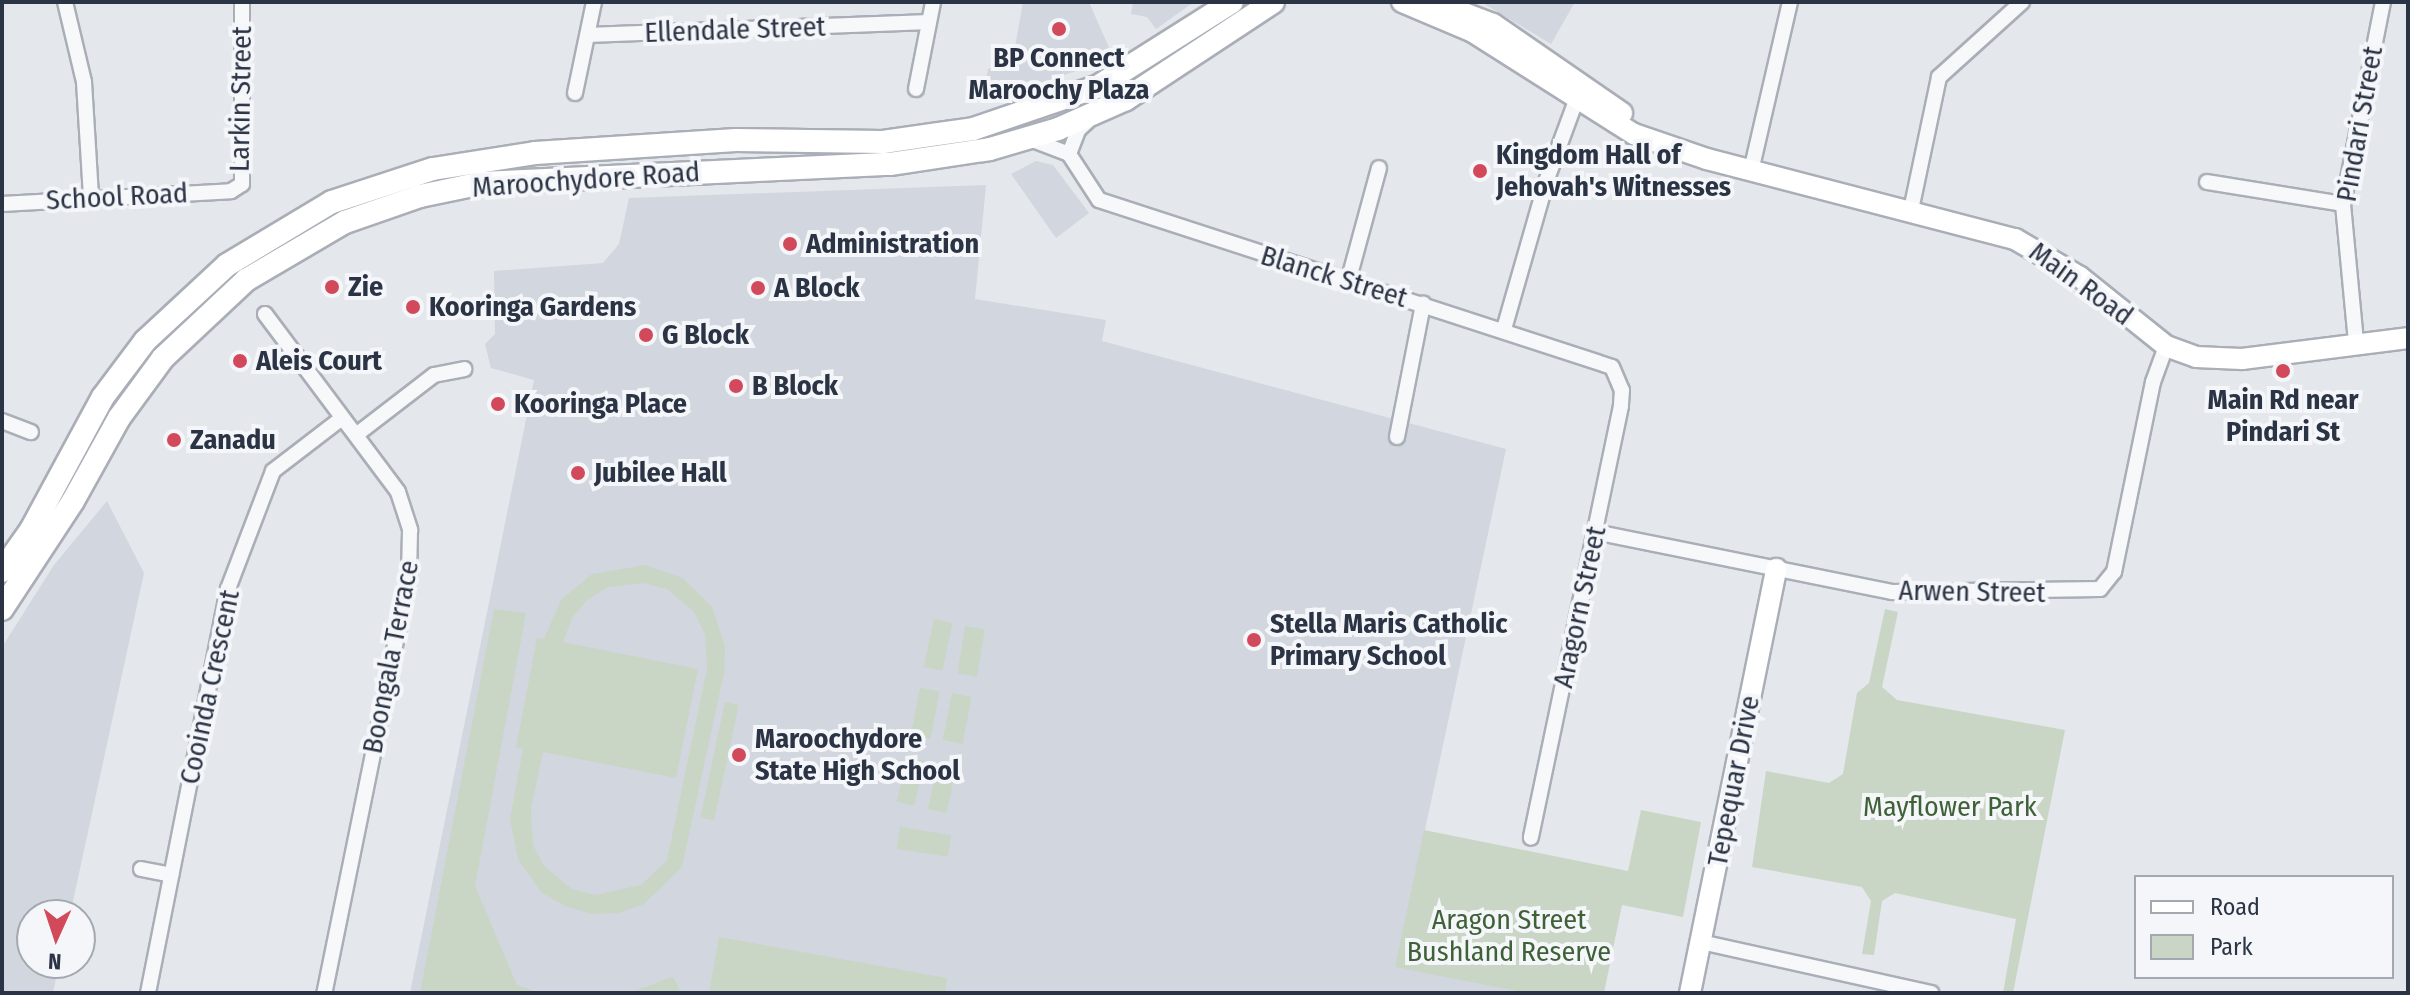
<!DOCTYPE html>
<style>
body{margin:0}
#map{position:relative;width:2410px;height:995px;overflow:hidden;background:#e4e7ec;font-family:"Fira Sans Condensed",sans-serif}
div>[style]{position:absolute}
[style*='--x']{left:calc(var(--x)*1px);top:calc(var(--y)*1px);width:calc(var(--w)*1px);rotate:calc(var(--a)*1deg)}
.built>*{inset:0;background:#d2d6de}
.green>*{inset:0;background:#c9d6c5;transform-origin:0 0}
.roads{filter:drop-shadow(2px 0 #a9aeb7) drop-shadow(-2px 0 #a9aeb7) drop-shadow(0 2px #a9aeb7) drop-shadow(0 -2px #a9aeb7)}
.street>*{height:14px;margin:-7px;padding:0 7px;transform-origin:7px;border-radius:7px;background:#f7f8fa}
.secondary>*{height:20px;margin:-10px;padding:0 10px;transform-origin:10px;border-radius:10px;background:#fff}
.primary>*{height:22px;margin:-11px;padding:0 11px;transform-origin:11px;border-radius:11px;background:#fff}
.dots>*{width:22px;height:22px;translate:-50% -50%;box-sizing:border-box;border:4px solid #f4f6f9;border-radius:50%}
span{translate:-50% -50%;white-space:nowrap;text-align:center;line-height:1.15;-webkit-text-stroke:8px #f4f6f9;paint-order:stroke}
.street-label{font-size:28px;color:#2b3445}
.poi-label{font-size:28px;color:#2b3445;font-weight:700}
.left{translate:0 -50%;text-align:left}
.park-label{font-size:28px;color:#3f6138}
.frame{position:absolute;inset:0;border:4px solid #2b3445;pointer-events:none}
.legend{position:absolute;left:2134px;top:875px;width:260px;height:104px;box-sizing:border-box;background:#f4f6f9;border:2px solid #a4a8b1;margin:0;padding:10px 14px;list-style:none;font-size:24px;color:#2b3445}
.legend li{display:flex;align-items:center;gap:16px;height:40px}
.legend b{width:40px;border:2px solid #a4a8b1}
.north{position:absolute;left:16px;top:899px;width:80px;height:80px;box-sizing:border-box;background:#f4f6f9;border:2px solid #a4a8b1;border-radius:50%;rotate:183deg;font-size:22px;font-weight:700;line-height:32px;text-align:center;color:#2b3445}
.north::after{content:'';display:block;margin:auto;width:28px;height:36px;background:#d1495b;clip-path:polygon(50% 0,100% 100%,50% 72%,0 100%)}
</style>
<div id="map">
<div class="built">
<i style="clip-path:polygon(1023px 2px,1089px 2px,1110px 50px,1079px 70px,996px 98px,983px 97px,988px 69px,1013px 58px)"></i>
<i style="clip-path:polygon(1133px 2px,1194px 2px,1156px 29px,1147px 17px,1131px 14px)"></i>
<i style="clip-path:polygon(1481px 2px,1575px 2px,1551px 44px)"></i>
<i style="clip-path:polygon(1036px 161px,1053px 165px,1089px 213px,1056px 238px,1011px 174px)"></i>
<i style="clip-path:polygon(986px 185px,975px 299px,1106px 320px,1102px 341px,1506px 449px,1396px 966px,1526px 993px,410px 993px,534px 380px,491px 368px,485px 344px,495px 334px,494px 271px,603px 263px,619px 244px,629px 198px)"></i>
<i style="clip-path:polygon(107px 501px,144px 573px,70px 915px,32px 915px,32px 963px,59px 963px,53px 993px,2px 993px,2px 647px,54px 565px)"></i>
</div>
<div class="green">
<i style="clip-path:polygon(evenodd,645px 565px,683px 578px,712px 607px,725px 646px,724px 673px,682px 867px,644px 904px,618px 913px,591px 914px,565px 906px,541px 892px,518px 859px,510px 819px,523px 749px,516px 747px,537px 638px,544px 639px,561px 600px,592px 574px,645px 565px,643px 583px,667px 589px,694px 612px,705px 634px,707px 669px,667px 860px,641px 885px,595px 895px,572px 889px,544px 866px,533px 845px,531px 809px,543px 752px,676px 778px,698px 669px,563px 642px,572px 618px,587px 600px,608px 587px,643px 583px)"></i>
<i style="clip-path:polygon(494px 609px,526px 613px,475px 886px,517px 985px,540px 993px,420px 993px)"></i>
<i style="clip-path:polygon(1885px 609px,1898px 612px,1882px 687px,1897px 700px,2065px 730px,2013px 993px,2003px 993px,2016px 919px,1895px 893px,1882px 901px,1874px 955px,1862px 954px,1871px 901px,1862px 887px,1752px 867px,1766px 771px,1829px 783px,1843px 774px,1857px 693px,1869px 683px)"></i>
<i style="left:934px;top:619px;width:19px;height:49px;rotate:12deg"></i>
<i style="left:965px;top:626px;width:20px;height:48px;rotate:9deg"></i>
<i style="left:920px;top:688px;width:20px;height:48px;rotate:11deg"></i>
<i style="left:952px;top:693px;width:20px;height:48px;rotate:11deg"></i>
<i style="left:725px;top:702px;width:14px;height:118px;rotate:12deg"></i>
<i style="left:907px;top:757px;width:18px;height:46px;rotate:13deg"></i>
<i style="left:938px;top:762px;width:19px;height:48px;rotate:12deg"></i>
<i style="clip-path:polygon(1641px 810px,1701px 822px,1683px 917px,1622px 905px,1604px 993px,1526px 993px,1395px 967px,1424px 830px,1628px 871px)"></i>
<i style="left:900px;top:827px;width:52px;height:22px;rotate:9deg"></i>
<i style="clip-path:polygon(719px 937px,947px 978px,945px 993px,709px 993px)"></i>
<i style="clip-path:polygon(673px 977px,681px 993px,630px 993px,672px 977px)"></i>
</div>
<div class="roads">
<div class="street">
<i style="--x:65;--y:2;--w:82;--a:76.6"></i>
<i style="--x:84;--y:82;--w:115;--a:86.5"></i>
<i style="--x:588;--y:35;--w:341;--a:-2.2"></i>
<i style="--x:916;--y:89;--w:89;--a:-78.9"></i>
<i style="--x:575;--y:93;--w:93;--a:-78.2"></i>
<i style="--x:1030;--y:139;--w:42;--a:21"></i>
<i style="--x:1069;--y:154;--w:55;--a:56.9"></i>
<i style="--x:1099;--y:200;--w:539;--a:18.03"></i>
<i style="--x:1612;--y:367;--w:25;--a:67"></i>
<i style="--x:1622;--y:390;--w:16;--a:94"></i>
<i style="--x:1621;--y:406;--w:441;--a:101.8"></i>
<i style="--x:1069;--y:154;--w:26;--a:-69"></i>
<i style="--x:1078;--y:130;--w:13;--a:-42"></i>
<i style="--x:1751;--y:171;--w:173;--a:-77"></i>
<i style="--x:2207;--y:182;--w:138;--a:9.2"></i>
<i style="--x:2;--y:204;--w:229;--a:-3.2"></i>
<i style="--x:231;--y:191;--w:13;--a:-32"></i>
<i style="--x:242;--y:184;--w:182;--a:-90"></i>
<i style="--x:1911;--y:210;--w:136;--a:-78.1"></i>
<i style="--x:1939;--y:77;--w:112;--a:-42.1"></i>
<i style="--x:1348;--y:282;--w:118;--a:-74.8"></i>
<i style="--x:265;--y:314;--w:222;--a:53.2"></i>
<i style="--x:398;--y:492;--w:40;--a:72"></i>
<i style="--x:410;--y:530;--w:47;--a:91.2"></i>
<i style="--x:409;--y:577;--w:425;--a:101.5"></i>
<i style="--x:1504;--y:329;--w:156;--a:-74"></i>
<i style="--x:1547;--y:179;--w:95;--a:-69.7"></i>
<i style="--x:2356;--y:342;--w:139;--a:-95.4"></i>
<i style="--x:2343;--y:204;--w:206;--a:-78.8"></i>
<i style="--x:2;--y:421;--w:31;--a:21"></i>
<i style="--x:356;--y:435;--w:98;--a:-37.6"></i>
<i style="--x:434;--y:375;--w:31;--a:-11"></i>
<i style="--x:1397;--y:437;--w:136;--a:-78.9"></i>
<i style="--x:1595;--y:532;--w:303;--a:11.4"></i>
<i style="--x:1892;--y:592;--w:208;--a:-0.8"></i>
<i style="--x:2100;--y:589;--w:22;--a:-51"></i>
<i style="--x:2114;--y:572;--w:194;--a:-78.4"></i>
<i style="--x:2153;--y:382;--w:38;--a:-70"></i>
<i style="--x:141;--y:869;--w:31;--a:11"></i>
<i style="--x:1701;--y:942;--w:236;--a:12.5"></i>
<i style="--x:148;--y:993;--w:412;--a:-78.8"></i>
<i style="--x:228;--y:589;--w:126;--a:-69.1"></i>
<i style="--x:273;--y:471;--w:87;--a:-37.5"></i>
</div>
<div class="secondary">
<i style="--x:1402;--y:2;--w:77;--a:22.9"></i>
<i style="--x:1473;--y:32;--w:191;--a:32.4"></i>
<i style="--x:1634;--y:134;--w:77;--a:18.9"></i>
<i style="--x:1707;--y:159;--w:318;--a:14.6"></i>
<i style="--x:2015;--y:239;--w:75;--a:30.3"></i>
<i style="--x:2080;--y:277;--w:110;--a:38.7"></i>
<i style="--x:2166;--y:346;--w:32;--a:20"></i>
<i style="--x:2196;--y:357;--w:46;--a:2.5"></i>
<i style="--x:2242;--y:359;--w:167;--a:-7.2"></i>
<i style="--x:1438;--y:3;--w:59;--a:20.9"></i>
<i style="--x:1493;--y:24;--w:157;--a:34.6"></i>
<i style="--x:1690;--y:993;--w:433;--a:-78.5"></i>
</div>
<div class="primary">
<i style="--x:2;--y:571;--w:50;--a:-54.7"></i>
<i style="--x:31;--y:530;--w:151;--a:-61.6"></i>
<i style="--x:103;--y:397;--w:70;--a:-53.1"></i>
<i style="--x:145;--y:341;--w:112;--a:-42.8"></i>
<i style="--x:227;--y:265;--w:122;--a:-31"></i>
<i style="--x:332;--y:202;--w:106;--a:-18.1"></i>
<i style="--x:433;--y:169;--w:103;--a:-8.9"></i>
<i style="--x:535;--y:153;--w:201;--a:-3.7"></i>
<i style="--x:736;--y:140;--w:147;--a:0.8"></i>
<i style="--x:883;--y:142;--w:91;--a:-8.2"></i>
<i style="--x:973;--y:129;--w:133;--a:-18.8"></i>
<i style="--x:1099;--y:86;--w:157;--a:-32.3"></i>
<i style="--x:2;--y:609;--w:129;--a:-56.7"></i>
<i style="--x:73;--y:501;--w:95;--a:-61"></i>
<i style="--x:119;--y:418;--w:74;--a:-53.7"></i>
<i style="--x:163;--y:358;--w:114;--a:-43.2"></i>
<i style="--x:246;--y:280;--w:115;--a:-30.4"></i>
<i style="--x:345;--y:222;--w:79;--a:-19.1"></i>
<i style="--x:420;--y:196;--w:63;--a:-11.8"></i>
<i style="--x:482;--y:183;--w:408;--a:-2.7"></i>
<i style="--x:890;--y:164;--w:101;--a:-8.5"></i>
<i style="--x:990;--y:149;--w:71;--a:-16.4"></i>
<i style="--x:1058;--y:129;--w:74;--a:-23.8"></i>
<i style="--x:1126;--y:99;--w:176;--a:-33.4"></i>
</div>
</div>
<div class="dots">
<i style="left:1059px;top:29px;background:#d1495b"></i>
<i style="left:1480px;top:171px;background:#d1495b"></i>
<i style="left:790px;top:244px;background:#d1495b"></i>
<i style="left:332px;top:287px;background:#d1495b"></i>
<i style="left:758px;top:288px;background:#d1495b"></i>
<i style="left:413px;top:307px;background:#d1495b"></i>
<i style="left:646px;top:335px;background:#d1495b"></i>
<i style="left:240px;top:361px;background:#d1495b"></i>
<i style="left:2283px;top:371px;background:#d1495b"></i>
<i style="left:736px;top:386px;background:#d1495b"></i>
<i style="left:498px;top:404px;background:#d1495b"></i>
<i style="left:174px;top:440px;background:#d1495b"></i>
<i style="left:578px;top:473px;background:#d1495b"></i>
<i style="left:1254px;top:640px;background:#d1495b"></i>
<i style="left:739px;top:755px;background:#d1495b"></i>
</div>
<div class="street-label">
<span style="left:735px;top:30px;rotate:-2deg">Ellendale Street</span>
<span style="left:241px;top:99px;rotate:-89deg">Larkin Street</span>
<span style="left:2360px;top:124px;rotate:-80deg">Pindari Street</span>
<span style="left:586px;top:180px;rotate:-4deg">Maroochydore Road</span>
<span style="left:117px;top:197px;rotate:-3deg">School Road</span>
<span style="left:1334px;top:277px;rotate:17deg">Blanck Street</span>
<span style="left:2081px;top:284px;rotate:36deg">Main Road</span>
<span style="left:1972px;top:592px;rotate:1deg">Arwen Street</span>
<span style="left:1580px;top:607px;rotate:-78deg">Aragorn Street</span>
<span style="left:391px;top:657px;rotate:-79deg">Boongala Terrace</span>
<span style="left:210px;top:687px;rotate:-78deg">Cooinda Crescent</span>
<span style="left:1734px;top:781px;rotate:-79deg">Tepequar Drive</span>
</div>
<div class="poi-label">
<span style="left:1059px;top:74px">BP Connect<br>Maroochy Plaza</span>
<span class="left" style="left:1496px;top:171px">Kingdom Hall of<br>Jehovah's Witnesses</span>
<span class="left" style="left:806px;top:244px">Administration</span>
<span class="left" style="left:348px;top:287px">Zie</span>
<span class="left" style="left:774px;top:288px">A Block</span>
<span class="left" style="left:429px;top:307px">Kooringa Gardens</span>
<span class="left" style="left:662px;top:335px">G Block</span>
<span class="left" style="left:256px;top:361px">Aleis Court</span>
<span class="left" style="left:752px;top:386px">B Block</span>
<span style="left:2283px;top:416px">Main Rd near<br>Pindari St</span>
<span class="left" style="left:514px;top:404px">Kooringa Place</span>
<span class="left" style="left:190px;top:440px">Zanadu</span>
<span class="left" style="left:594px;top:473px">Jubilee Hall</span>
<span class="left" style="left:1270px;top:640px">Stella Maris Catholic<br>Primary School</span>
<span class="left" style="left:755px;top:755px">Maroochydore<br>State High School</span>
</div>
<div class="park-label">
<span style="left:1950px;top:807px">Mayflower Park</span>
<span style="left:1509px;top:936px">Aragon Street<br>Bushland Reserve</span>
</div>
<div class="frame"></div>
<ul class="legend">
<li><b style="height:10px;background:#fff"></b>Road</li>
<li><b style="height:22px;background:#c9d6c5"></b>Park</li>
</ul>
<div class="north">N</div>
</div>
